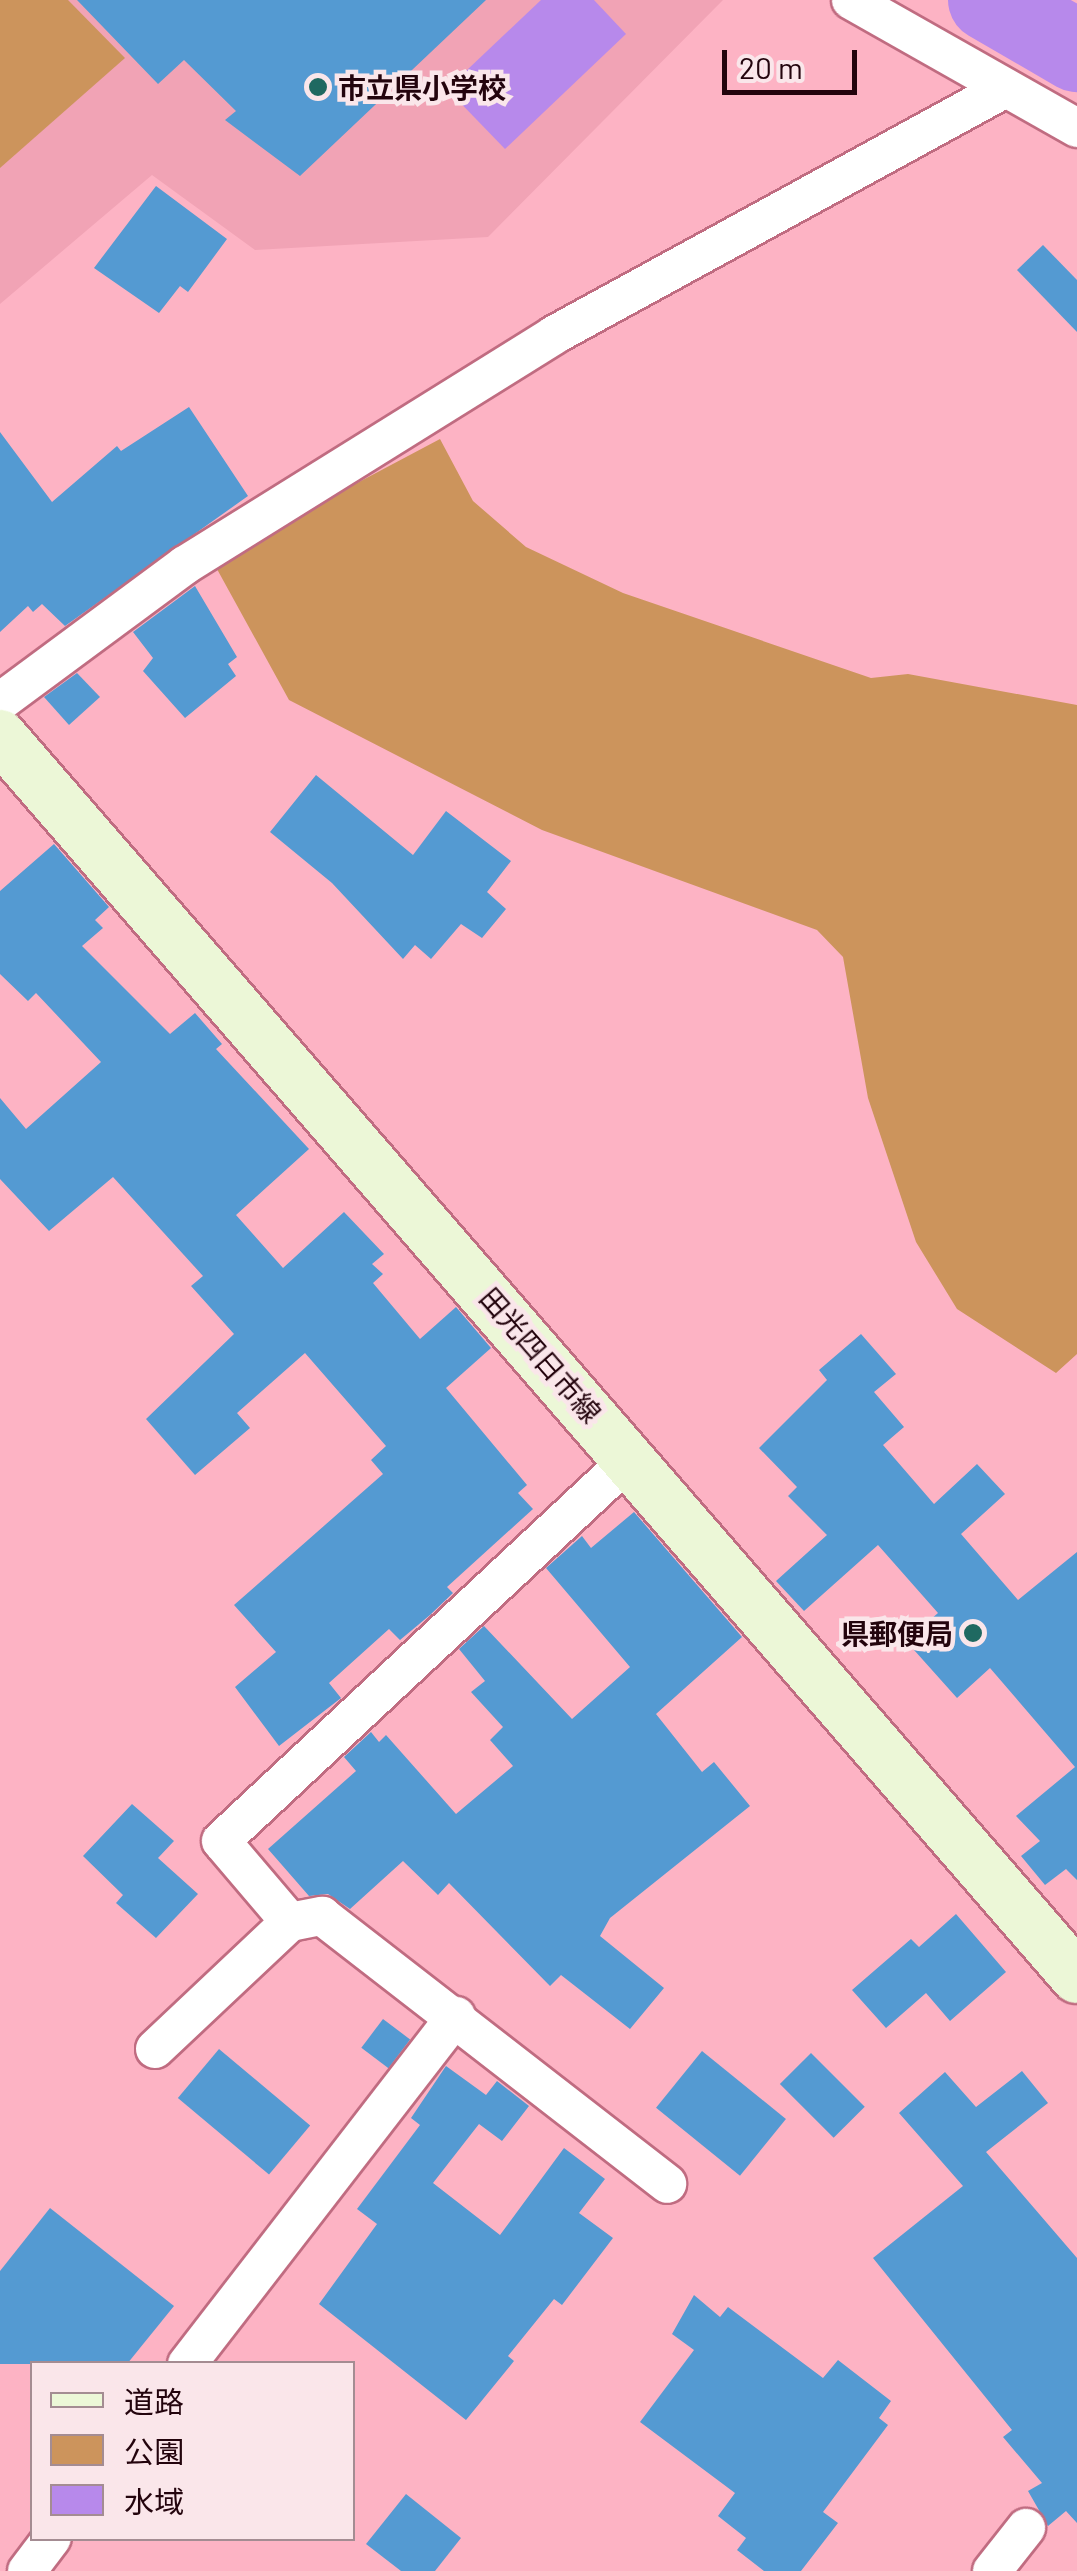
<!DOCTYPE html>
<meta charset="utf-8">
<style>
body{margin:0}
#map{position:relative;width:1077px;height:2571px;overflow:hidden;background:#fdb3c4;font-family:Barlow,"Noto Sans JP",sans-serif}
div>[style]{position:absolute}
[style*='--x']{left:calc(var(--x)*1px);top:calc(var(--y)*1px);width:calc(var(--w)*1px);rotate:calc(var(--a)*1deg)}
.built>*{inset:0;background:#f1a3b5}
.green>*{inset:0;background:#cc945c}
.water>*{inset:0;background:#b789eb}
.river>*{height:82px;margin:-41px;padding:0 41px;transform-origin:41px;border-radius:41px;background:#b789eb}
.building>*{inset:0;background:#549ad2;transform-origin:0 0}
.roads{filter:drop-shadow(2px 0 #c06c81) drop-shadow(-2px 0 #c06c81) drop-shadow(0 2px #c06c81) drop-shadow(0 -2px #c06c81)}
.minor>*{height:38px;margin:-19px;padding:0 19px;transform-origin:19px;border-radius:19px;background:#fff}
.secondary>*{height:52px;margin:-26px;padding:0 26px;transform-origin:26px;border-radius:26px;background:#ecf7d7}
.dots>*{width:28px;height:28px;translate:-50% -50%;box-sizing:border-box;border:5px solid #fae6ea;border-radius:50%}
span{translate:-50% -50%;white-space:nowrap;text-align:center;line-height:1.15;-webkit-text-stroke:9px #fae6ea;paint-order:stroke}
.poi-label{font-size:28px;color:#23040d;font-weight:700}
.left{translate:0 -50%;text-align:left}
.right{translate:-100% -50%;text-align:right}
.street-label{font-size:28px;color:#23040d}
.legend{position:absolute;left:30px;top:2361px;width:325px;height:180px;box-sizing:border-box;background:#fae6ea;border:2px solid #a48c92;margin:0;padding:12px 18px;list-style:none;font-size:30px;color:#23040d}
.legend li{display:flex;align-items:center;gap:20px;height:50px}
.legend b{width:50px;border:2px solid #a48c92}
.scale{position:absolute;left:722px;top:50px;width:135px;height:45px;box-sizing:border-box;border:5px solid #23040d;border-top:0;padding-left:12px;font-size:30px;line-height:35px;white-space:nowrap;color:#23040d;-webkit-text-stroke:8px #fae6ea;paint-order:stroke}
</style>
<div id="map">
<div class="built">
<i style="clip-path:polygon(0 0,723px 0,488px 237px,255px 250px,152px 175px,0 304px)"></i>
</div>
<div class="green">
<i style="clip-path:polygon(0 0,68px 0,125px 58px,0 168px)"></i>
<i style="clip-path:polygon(440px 439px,473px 501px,526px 547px,623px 593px,871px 678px,908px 674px,1077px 705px,1077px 1354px,1056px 1373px,957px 1309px,916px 1242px,868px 1098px,843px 957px,817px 930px,542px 830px,289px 700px,212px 560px)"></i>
</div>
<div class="water">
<i style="clip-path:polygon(541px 0,594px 0,626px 34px,505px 149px,447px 89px)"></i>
</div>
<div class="river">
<i style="--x:989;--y:0;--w:102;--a:30.1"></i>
</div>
<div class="building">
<i style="clip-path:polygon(77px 0,486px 0,300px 176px,225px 120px,236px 111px,184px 60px,158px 84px)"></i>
<i style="clip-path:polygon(156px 186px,227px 239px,188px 292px,180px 286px,159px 313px,94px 268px)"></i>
<i style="clip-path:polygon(1043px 245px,1077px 280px,1077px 332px,1017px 270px)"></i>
<i style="clip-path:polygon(189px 407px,248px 496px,65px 626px,42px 604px,33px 612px,28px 606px,0 632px,0 432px,52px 502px,117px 446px,121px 451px)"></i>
<i style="clip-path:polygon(195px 586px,237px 657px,228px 664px,236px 676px,185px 718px,143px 671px,153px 658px,133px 632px)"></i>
<i style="clip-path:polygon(77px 673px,100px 697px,69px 725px,44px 697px)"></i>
<i style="clip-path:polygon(316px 775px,413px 855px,446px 811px,511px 861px,487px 892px,506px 909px,482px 938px,461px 924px,431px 959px,415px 945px,403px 959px,332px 883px,270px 832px)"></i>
<i style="clip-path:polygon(54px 844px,109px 907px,95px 920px,103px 928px,82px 946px,170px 1034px,195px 1013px,222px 1044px,216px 1049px,309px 1149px,236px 1215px,283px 1268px,344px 1212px,384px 1254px,372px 1264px,383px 1274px,373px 1283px,420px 1339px,456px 1307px,491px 1348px,446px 1388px,527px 1485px,518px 1493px,533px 1509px,447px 1587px,453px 1593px,430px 1615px,400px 1640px,389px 1629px,329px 1683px,341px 1698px,279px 1746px,235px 1687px,276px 1652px,234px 1605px,383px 1474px,371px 1460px,386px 1446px,305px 1353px,237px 1413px,250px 1428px,195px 1475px,146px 1419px,234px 1334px,191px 1286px,203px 1276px,113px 1177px,49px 1231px,0 1179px,0 1098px,26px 1129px,101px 1062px,36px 993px,28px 1001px,0 974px,0 891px)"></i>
<i style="clip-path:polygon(861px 1334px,896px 1374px,874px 1392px,904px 1427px,883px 1445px,934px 1504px,977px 1464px,1005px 1494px,961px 1534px,1018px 1600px,1077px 1552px,1077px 1880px,1066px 1869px,1045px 1885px,1021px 1856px,1040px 1841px,1016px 1816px,1075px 1767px,990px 1668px,957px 1698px,906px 1641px,938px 1613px,878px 1545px,804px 1611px,776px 1581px,827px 1535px,788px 1496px,797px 1487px,759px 1448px,827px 1380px,819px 1370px)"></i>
<i style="clip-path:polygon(634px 1512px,742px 1637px,656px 1714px,702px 1772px,714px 1762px,750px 1806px,610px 1918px,600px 1936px,664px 1988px,630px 2029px,561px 1975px,550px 1986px,449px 1883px,438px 1895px,403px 1861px,350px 1909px,328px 1894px,309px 1896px,268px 1849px,356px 1771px,344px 1757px,371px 1732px,379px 1742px,386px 1735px,456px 1814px,513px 1766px,490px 1740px,503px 1727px,471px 1692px,485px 1681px,459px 1649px,484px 1626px,572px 1719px,630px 1667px,546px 1568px,582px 1536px,591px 1548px)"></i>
<i style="clip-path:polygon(132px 1804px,174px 1841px,158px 1858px,198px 1894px,156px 1938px,116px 1903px,123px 1895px,83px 1856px)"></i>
<i style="clip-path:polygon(956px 1914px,1006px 1972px,950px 2021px,926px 1993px,886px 2028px,852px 1990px,911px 1939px,919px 1947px)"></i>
<i style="left:383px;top:2019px;width:34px;height:36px;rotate:37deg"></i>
<i style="left:219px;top:2049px;width:119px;height:64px;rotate:40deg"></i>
<i style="left:702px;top:2051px;width:108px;height:73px;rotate:39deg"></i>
<i style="left:811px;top:2053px;width:76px;height:44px;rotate:45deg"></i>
<i style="clip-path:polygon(446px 2066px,486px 2095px,497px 2081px,529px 2106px,502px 2141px,479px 2124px,433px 2183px,500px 2235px,564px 2148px,605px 2179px,579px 2213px,613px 2238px,562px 2305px,554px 2299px,508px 2356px,514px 2361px,466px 2420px,319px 2304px,377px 2224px,357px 2209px,420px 2125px,411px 2118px)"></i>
<i style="clip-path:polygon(1022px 2071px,1048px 2103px,986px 2152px,1077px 2258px,1077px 2523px,1066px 2511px,1048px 2526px,1028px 2491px,1042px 2483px,1003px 2437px,1012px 2430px,873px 2258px,963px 2186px,899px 2113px,945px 2072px,976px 2107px)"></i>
<i style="clip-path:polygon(50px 2208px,174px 2306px,127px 2364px,0 2364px,0 2271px)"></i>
<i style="clip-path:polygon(694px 2295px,720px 2317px,728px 2307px,823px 2378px,838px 2360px,891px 2401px,879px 2418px,888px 2425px,823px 2512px,838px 2523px,801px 2571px,764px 2571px,737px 2550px,746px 2538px,718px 2516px,735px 2493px,640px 2422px,694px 2350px,672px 2334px)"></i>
<i style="clip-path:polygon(406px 2494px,461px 2538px,435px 2571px,401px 2571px,366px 2544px)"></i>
</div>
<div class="roads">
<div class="minor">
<i style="--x:851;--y:0;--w:260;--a:29.5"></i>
<i style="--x:0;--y:702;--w:230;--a:-36.5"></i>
<i style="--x:185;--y:565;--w:435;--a:-31.9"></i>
<i style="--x:554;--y:335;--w:513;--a:-28.66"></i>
<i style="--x:290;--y:1922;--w:33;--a:-11"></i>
<i style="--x:322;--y:1916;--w:437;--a:37.8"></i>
<i style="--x:155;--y:2049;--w:185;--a:-43.3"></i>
<i style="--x:290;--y:1922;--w:106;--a:-130.4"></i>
<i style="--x:221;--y:1841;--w:561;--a:-43.05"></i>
<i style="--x:187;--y:2364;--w:440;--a:-52.3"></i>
<i style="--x:27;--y:2571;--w:41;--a:-52.9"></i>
<i style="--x:992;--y:2571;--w:55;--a:-51.7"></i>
</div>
<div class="secondary">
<i style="--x:0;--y:736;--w:1643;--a:49.05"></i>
</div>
</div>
<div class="dots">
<i style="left:318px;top:87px;background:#1f6961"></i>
<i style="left:973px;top:1633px;background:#1f6961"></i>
</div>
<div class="poi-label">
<span class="left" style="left:338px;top:87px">市立県小学校</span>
<span class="right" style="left:953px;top:1633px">県郵便局</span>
</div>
<div class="street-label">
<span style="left:541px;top:1355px;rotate:49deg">田光四日市線</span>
</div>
<ul class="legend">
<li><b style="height:12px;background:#ecf7d7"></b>道路</li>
<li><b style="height:28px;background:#cc945c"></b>公園</li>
<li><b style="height:28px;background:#b789eb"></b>水域</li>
</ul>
<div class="scale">20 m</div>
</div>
